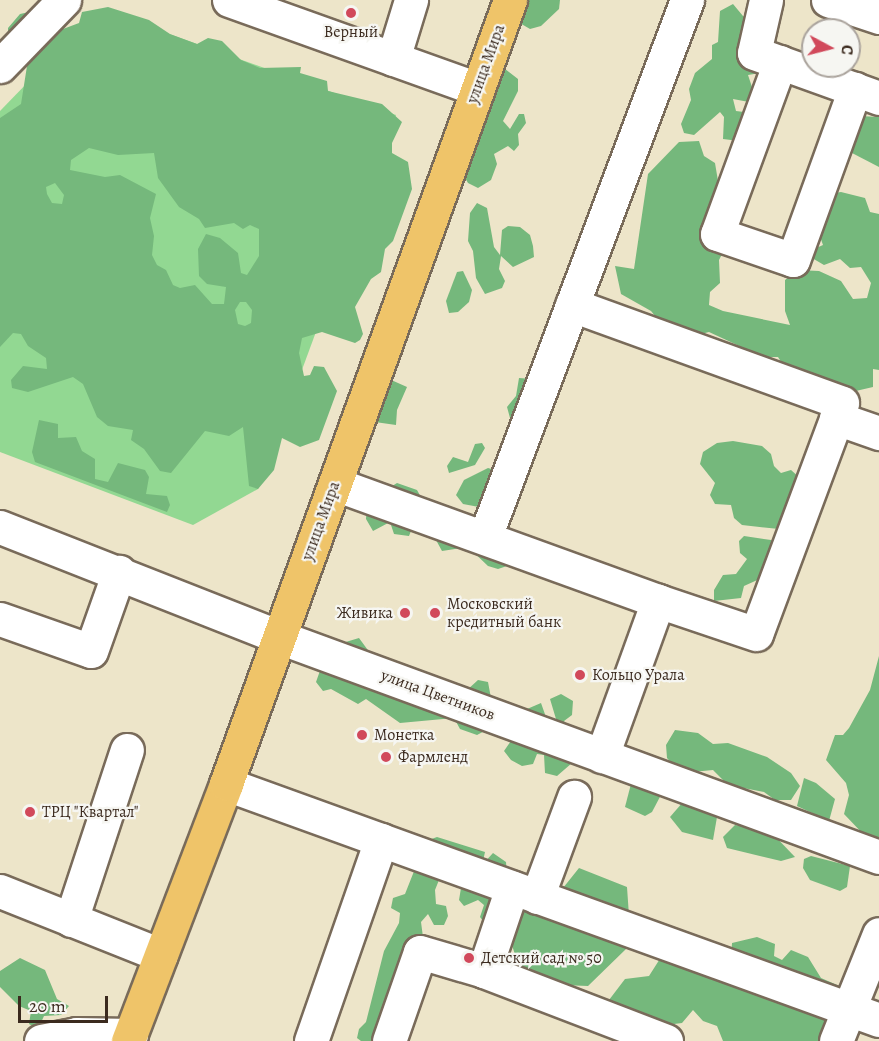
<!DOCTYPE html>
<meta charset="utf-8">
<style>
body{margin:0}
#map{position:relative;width:879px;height:1041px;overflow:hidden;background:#ede5c9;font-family:Alegreya,serif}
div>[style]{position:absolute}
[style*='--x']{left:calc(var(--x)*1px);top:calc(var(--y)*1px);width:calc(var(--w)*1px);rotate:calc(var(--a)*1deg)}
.green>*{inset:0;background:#92d892}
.forest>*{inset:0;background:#75b87c}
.roads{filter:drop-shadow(2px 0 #796b5a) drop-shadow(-2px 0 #796b5a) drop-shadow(0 2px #796b5a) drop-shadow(0 -2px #796b5a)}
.minor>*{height:33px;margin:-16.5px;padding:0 16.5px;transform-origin:16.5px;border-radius:16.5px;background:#fff}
.major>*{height:33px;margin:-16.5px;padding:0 16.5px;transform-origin:16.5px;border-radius:16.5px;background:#efc469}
.dots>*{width:16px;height:16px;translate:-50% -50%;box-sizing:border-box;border:3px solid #f6f6f2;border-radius:50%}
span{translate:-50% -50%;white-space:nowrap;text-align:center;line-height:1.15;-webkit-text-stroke:4.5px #f6f6f2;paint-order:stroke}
.poi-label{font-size:16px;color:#3b2a1e}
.left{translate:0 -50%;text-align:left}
.right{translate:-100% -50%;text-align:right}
.street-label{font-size:16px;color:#3b2a1e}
.north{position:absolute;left:801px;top:18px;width:60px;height:60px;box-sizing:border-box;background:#f6f6f2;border:2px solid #aba49d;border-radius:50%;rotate:97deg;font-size:16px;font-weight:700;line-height:24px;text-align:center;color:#3b2a1e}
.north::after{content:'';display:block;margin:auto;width:21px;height:27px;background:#d1495b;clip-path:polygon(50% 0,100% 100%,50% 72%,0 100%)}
.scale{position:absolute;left:18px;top:996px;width:90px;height:27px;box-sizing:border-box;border:3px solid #3b2a1e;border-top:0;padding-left:8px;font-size:18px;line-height:21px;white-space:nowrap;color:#3b2a1e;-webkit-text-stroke:4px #f6f6f2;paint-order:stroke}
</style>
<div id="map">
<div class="green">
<i style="clip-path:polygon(99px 9px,396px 115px,258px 489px,193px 525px,0 452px,0 111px)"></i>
</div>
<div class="forest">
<i style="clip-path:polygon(517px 0,560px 0,559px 9px,541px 26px,530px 29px,518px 22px)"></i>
<i style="clip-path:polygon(733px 4px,743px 16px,752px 20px,760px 73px,748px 75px,752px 87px,758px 90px,749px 102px,733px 99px,736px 111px,752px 113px,739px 141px,723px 139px,724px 117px,720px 112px,694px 135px,684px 133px,681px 124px,691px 100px,689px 89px,695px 73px,712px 59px,712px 45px,718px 42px,720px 11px)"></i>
<i style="clip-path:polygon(evenodd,108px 7px,149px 20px,170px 34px,197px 44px,208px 38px,222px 41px,241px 60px,260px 68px,301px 67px,300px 73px,327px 81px,328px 91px,382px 104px,402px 122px,392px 143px,392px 153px,408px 162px,412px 189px,393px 241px,385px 249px,381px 272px,371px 279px,355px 307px,363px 334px,360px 340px,355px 343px,322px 332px,302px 338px,299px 353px,304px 376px,310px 375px,314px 366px,324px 367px,337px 391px,319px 440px,300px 447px,282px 438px,274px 470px,258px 489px,249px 486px,243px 427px,229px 436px,205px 431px,171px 473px,160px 471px,144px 449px,131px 440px,133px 430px,108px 426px,97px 417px,83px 384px,73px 377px,28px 392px,12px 388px,11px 380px,23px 366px,47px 369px,46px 358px,28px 346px,21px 334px,13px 333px,0 347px,0 118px,21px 104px,27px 66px,24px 54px,8px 37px,8px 28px,20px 14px,43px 9px,63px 29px,79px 23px,82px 12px,108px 7px,89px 148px,118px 155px,154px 153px,158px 178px,179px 207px,199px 219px,205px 228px,234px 223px,243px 229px,250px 225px,259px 229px,259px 256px,247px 275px,241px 273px,238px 253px,220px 238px,206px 234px,198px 249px,199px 276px,207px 284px,226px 287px,224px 304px,212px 304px,195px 285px,180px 288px,173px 285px,166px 270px,157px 265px,152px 255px,154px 236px,150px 218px,156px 194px,120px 175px,105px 177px,70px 170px,71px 160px,89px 148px,108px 7px,55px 183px,64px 195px,62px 204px,52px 203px,47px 194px,46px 187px,55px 183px,108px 7px,240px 302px,246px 302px,252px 310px,251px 323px,245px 326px,238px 324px,235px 310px,240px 302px)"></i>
<i style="clip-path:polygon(505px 69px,518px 79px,518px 91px,503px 121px,510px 129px,519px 114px,524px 114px,526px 123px,518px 134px,519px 145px,514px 151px,508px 146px,494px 154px,497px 164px,491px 180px,478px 188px,468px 183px,461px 171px,467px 153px,476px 147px,482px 131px,497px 74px)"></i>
<i style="clip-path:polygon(860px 116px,879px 117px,879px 167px,852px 153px,847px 142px)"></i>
<i style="clip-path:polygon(699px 141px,704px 156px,715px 163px,721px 199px,725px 248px,719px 260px,720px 283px,710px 292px,709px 305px,723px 311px,790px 325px,785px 311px,785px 280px,798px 270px,819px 271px,841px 281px,853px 299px,867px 298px,871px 283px,861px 267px,850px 268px,840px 259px,824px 265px,812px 258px,814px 249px,823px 245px,818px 231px,828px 194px,841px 192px,865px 198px,870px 212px,879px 214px,879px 370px,873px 369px,873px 387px,847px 393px,785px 368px,778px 357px,763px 357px,709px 332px,697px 335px,660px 322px,651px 311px,621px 294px,615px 266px,634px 269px,648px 174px,679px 142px)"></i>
<i style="clip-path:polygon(477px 203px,487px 208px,494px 247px,500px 255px,502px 230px,508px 226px,520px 227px,530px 235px,533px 246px,534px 257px,513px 267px,501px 256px,499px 269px,505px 281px,502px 288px,485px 294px,476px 278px,473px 251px,468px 241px,470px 213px)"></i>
<i style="clip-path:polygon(463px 271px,472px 290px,469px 302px,458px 312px,449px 313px,446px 301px,457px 272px)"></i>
<i style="clip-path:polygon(519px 378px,532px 379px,522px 424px,510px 418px,507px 407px,516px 396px)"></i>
<i style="clip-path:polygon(389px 379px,407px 387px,397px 410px,396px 425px,375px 422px)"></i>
<i style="clip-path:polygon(39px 420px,58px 424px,58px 438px,76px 437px,82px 451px,95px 459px,95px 479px,108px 482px,118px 463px,145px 470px,149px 477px,146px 494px,167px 496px,170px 505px,167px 512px,35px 462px,32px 452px)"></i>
<i style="clip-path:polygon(733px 441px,762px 446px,771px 454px,774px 466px,781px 473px,791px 470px,800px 478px,779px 529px,742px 525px,734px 518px,731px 505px,715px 504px,710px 495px,715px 483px,700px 464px,703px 452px,717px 443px)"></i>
<i style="clip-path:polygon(482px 443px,485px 448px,475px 465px,449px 473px,447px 466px,453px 457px,468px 462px,475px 444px)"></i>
<i style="clip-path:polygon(488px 468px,498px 471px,479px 507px,463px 504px,456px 495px,464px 480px)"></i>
<i style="clip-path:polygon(397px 483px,417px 490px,423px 501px,409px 536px,394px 534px,390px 522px,373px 531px,366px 519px,367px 502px)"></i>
<i style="clip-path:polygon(438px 531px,513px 564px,498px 569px,488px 566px,468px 547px,442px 551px,436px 540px)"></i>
<i style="clip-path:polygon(744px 536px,771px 540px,774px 545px,764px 577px,744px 586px,741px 598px,714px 601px,714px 590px,723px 575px,736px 574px,747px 559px,740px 553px,739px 541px)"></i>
<i style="clip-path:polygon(359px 638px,370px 653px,466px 691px,478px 680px,488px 682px,496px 725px,477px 735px,460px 729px,454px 718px,400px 723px,366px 699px,358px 704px,331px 689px,323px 691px,316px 682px,322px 665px,339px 644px)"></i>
<i style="clip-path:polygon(879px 656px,879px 838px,866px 837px,844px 814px,849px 795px,846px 783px,826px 760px,835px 735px,843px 735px,849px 728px,870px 690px)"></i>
<i style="clip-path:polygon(561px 694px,573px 701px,572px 715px,564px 721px,578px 746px,572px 763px,557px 776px,545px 773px,544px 755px,537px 754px,533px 764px,522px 766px,511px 760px,504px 751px,515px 735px,520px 712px,541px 703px,547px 720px,556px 719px,550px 699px)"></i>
<i style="clip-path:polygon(675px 730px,698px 733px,713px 744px,728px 743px,767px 757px,791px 773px,800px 786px,791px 800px,775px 800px,764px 792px,728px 785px,713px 770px,692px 772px,675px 767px,667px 758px,666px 745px)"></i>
<i style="clip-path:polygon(804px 778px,816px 783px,835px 799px,829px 821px,797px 806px)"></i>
<i style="clip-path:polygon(632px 780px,662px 793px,652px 812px,645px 816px,625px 807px)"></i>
<i style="clip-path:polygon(683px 802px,711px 804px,717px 817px,713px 840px,682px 832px,670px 817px)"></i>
<i style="clip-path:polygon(735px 825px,770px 831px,795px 857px,781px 861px,727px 848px,723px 837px)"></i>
<i style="clip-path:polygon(437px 837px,485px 852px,483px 861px,441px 875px,435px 890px,436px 904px,446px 906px,448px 916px,444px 925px,434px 925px,428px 914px,421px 922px,423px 937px,382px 1041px,361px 1041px,357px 1038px,359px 1029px,366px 1022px,384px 951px,399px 923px,400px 913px,391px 908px,393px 898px,405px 894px,426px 841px)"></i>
<i style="clip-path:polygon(493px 853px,506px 862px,507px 876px,486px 925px,480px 917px,484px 905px,478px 900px,464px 906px,459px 900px,461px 888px)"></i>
<i style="clip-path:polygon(811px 856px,850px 866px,847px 887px,840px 891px,810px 880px,803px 868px,804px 859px)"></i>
<i style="clip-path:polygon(579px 868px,627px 887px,630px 930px,626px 949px,588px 986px,562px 985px,519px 967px,510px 939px,512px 913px,559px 893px)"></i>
<i style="clip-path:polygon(757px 937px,775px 944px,774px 956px,782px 960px,791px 950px,808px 957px,821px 978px,851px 991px,860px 1028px,851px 1041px,723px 1041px,717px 1026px,703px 1021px,693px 1010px,682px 1023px,674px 1024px,646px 1020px,613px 1008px,609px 1000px,625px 979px,649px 976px,663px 954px,674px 965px,685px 957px,731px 961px,732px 943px)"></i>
<i style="clip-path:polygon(20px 958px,45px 970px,57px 999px,69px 1006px,61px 1015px,44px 1016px,38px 1029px,29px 1024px,31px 1011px,19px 1006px,0 987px,0 971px)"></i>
</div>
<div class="roads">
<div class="minor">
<i style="--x:229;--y:0;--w:263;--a:19.7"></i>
<i style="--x:766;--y:0;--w:54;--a:102.8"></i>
<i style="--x:754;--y:53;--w:133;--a:19.8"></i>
<i style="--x:828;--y:0;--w:54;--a:18.4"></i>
<i style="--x:393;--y:59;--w:62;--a:-73"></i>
<i style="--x:780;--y:62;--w:183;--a:110.1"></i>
<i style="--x:717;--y:234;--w:80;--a:18.9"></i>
<i style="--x:793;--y:260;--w:182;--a:-70.1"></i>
<i style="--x:0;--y:66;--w:92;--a:-45.9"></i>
<i style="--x:572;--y:305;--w:287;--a:19.9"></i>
<i style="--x:842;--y:403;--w:246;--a:110.4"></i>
<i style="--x:756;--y:634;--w:103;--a:-161.4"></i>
<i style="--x:836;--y:418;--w:46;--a:19.2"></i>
<i style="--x:335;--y:484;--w:344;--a:19.9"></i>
<i style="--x:658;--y:601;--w:165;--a:109.9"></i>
<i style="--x:0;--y:527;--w:300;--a:21.5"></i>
<i style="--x:279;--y:637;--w:639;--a:20.14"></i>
<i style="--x:485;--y:537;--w:574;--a:-69.39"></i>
<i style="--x:0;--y:619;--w:96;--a:19.4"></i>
<i style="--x:91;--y:651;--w:84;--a:-70.5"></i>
<i style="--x:226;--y:784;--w:694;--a:19.87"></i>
<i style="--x:0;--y:891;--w:173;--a:21.7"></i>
<i style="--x:537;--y:897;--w:107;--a:-69.7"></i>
<i style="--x:71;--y:920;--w:179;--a:-71.8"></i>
<i style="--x:484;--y:971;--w:88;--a:-71.4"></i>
<i style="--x:41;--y:1041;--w:36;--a:-11"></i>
<i style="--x:76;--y:1034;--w:55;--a:1"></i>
<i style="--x:311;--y:1041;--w:213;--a:-70.8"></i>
<i style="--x:389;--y:1041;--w:94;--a:-70.8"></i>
<i style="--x:420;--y:952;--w:67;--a:16.5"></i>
<i style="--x:484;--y:971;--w:195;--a:21"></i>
<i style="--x:836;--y:1041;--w:115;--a:-68.1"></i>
</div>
<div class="major">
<i style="--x:128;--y:1041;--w:275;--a:-69.1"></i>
<i style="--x:226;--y:784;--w:834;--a:-70.09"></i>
</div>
</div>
<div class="dots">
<i style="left:351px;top:13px;background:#d1495b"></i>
<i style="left:405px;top:613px;background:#d1495b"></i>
<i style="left:435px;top:613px;background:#d1495b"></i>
<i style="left:580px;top:675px;background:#d1495b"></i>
<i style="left:362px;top:735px;background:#d1495b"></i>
<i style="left:386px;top:757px;background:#d1495b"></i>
<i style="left:30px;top:812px;background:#d1495b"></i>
<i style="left:469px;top:958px;background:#d1495b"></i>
</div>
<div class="poi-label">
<span style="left:351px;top:32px">Верный</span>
<span class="left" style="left:447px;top:613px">Московский<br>кредитный банк</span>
<span class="right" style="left:393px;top:613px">Живика</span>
<span class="left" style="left:592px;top:675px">Кольцо Урала</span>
<span class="left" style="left:374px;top:735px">Монетка</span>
<span class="left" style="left:398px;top:757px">Фармленд</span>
<span class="left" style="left:42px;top:812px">ТРЦ "Квартал"</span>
<span class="left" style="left:481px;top:958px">Детский сад № 50</span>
</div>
<div class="street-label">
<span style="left:486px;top:64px;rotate:-70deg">улица Мира</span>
<span style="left:321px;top:521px;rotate:-70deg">улица Мира</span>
<span style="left:438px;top:695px;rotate:20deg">улица Цветников</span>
</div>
<div class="north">С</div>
<div class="scale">20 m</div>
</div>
